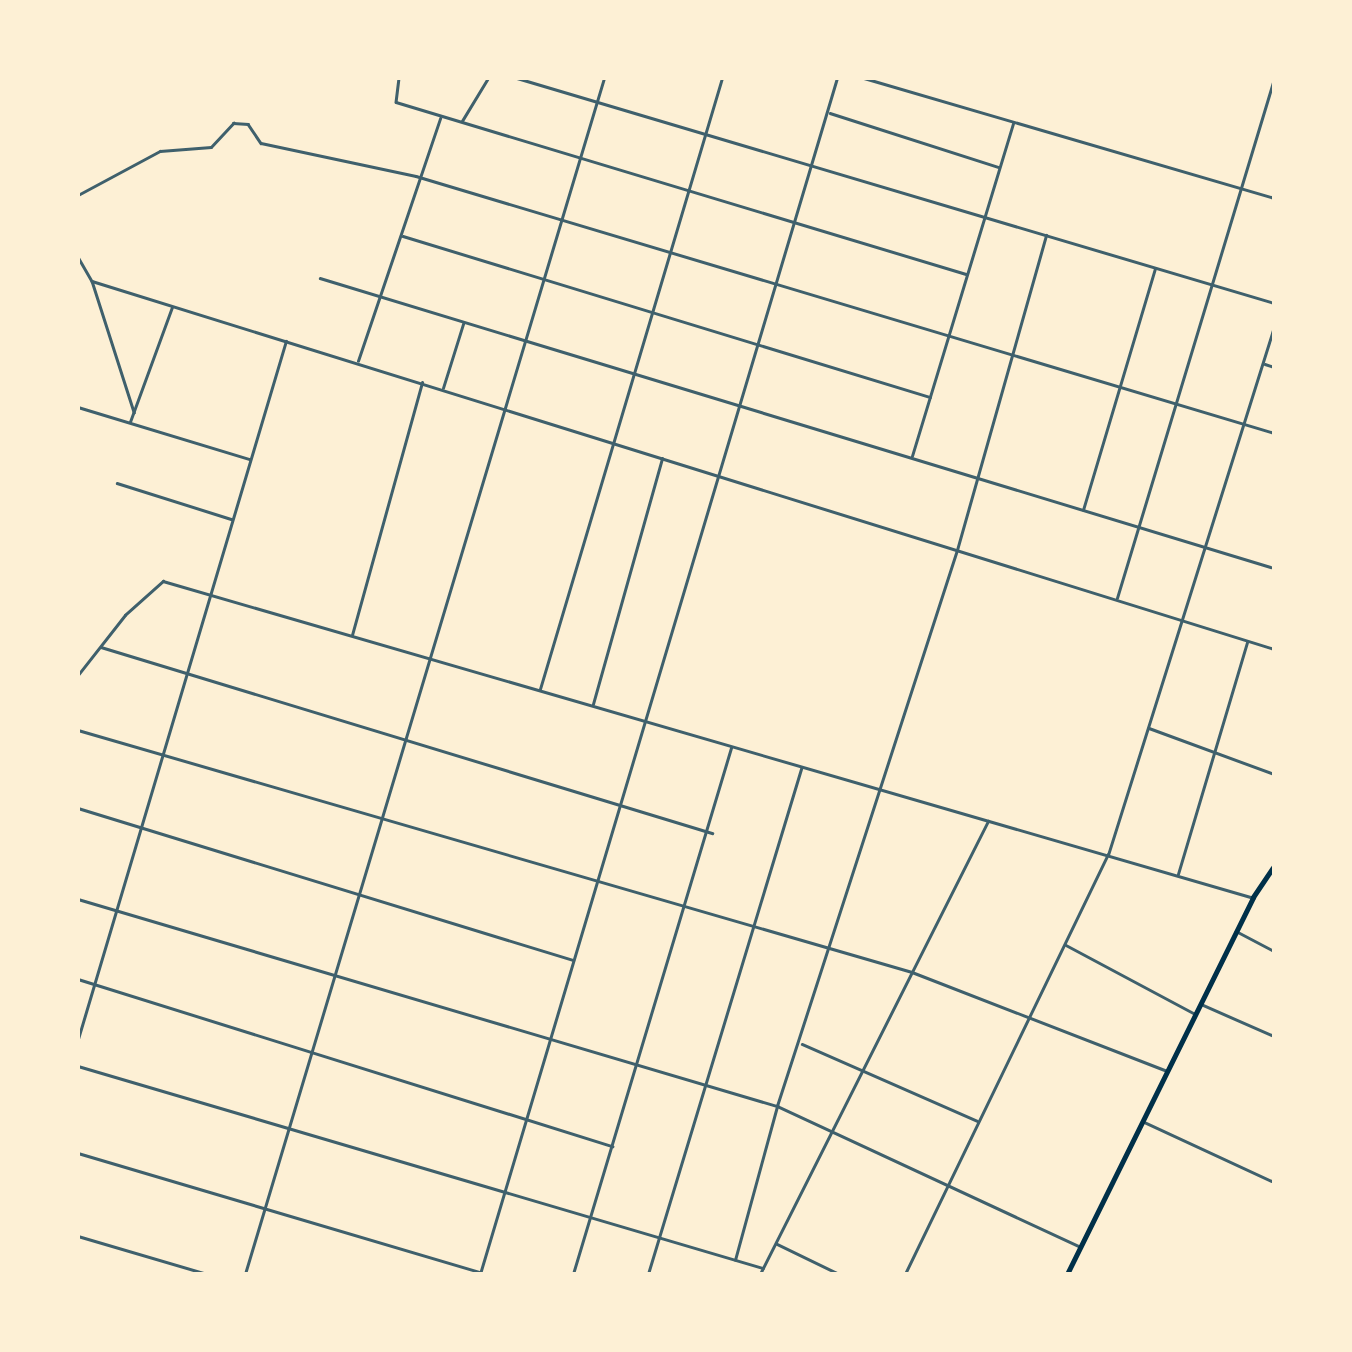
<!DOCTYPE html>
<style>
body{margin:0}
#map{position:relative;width:1352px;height:1352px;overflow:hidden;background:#fdf0d5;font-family:"PT Sans Narrow",sans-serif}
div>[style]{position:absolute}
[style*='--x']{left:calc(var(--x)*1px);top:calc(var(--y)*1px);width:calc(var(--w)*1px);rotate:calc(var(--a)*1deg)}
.minor>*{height:2.5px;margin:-1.25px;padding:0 1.25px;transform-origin:1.25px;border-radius:1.25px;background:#3f606c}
.primary>*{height:5px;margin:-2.5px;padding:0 2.5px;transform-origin:2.5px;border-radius:2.5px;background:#003049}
span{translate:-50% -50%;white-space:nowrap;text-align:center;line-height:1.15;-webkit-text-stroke:10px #fdf0d5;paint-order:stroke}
.frame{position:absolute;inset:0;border:80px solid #fdf0d5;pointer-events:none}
</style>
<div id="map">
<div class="minor">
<i style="--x:399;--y:78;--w:24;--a:97"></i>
<i style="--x:396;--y:102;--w:595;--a:16.79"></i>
<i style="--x:517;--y:78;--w:790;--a:16.55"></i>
<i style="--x:864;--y:78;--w:427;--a:16.3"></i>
<i style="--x:830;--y:113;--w:176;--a:17.8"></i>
<i style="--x:462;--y:121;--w:50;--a:-58.8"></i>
<i style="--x:78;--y:195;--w:93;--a:-28.2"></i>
<i style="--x:160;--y:151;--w:51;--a:-4.5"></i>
<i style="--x:211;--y:147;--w:33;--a:-47"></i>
<i style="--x:233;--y:123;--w:15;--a:4"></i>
<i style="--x:248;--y:124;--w:23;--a:56"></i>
<i style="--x:261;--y:143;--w:158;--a:12"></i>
<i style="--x:416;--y:176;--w:896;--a:16.67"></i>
<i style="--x:403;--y:236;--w:551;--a:16.99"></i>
<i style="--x:78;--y:257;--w:28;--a:60"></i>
<i style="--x:92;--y:281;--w:138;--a:72.2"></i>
<i style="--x:320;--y:278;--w:997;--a:16.91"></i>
<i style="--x:92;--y:281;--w:1238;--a:17.29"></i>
<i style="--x:358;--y:361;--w:256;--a:-71.3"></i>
<i style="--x:1265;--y:364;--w:9;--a:18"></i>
<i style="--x:443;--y:388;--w:67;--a:-72.6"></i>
<i style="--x:78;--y:407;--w:179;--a:16.9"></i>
<i style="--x:130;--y:422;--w:122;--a:-69.9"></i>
<i style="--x:912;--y:456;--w:347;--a:-73.1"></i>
<i style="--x:117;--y:483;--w:120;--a:17.5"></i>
<i style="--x:1083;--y:510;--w:252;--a:-73.4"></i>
<i style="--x:1117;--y:598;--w:542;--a:-73.17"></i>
<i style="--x:352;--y:635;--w:262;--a:-74.5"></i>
<i style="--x:101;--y:647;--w:639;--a:16.93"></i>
<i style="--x:78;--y:675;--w:76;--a:-51.9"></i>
<i style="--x:125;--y:615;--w:51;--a:-41.8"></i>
<i style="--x:163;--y:581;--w:1133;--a:16.2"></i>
<i style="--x:540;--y:689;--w:638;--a:-73.41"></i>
<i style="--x:593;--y:704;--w:255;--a:-74.3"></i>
<i style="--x:1149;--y:728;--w:133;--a:20.2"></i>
<i style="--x:78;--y:730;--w:868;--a:16.18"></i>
<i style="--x:912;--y:972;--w:274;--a:21.2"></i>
<i style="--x:78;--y:808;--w:518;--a:17.07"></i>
<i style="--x:1178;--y:874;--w:242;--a:-73.4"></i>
<i style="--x:78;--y:899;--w:729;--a:16.5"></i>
<i style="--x:777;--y:1106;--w:333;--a:24.9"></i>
<i style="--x:1236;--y:931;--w:43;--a:27.8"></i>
<i style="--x:1066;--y:945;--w:146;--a:28.1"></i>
<i style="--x:78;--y:979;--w:560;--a:17.37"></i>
<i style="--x:1203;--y:1005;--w:77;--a:23.6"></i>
<i style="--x:78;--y:1039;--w:728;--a:-73.41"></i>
<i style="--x:802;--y:1044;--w:191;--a:23.7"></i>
<i style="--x:78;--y:1066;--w:714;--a:16.43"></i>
<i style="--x:1144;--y:1122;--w:143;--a:24.8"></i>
<i style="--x:78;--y:1153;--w:418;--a:16.5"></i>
<i style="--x:78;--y:1236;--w:134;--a:16.4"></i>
<i style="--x:777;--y:1244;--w:69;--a:25.8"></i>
<i style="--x:735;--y:1260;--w:160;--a:-74.7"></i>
<i style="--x:777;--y:1106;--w:584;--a:-72.06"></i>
<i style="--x:957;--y:550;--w:327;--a:-74.2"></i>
<i style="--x:245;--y:1274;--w:1249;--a:-73.29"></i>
<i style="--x:480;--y:1274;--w:1248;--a:-73.38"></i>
<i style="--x:573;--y:1274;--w:549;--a:-73.28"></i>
<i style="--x:648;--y:1274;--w:528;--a:-73.14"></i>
<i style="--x:760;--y:1274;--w:507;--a:-63.28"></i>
<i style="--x:905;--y:1274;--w:466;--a:-64.2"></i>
<i style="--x:1108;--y:855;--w:553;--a:-72.55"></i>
</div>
<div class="primary">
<i style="--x:1067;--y:1274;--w:420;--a:-63.7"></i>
<i style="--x:1253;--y:897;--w:37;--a:-56"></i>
</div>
<div class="frame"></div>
</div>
